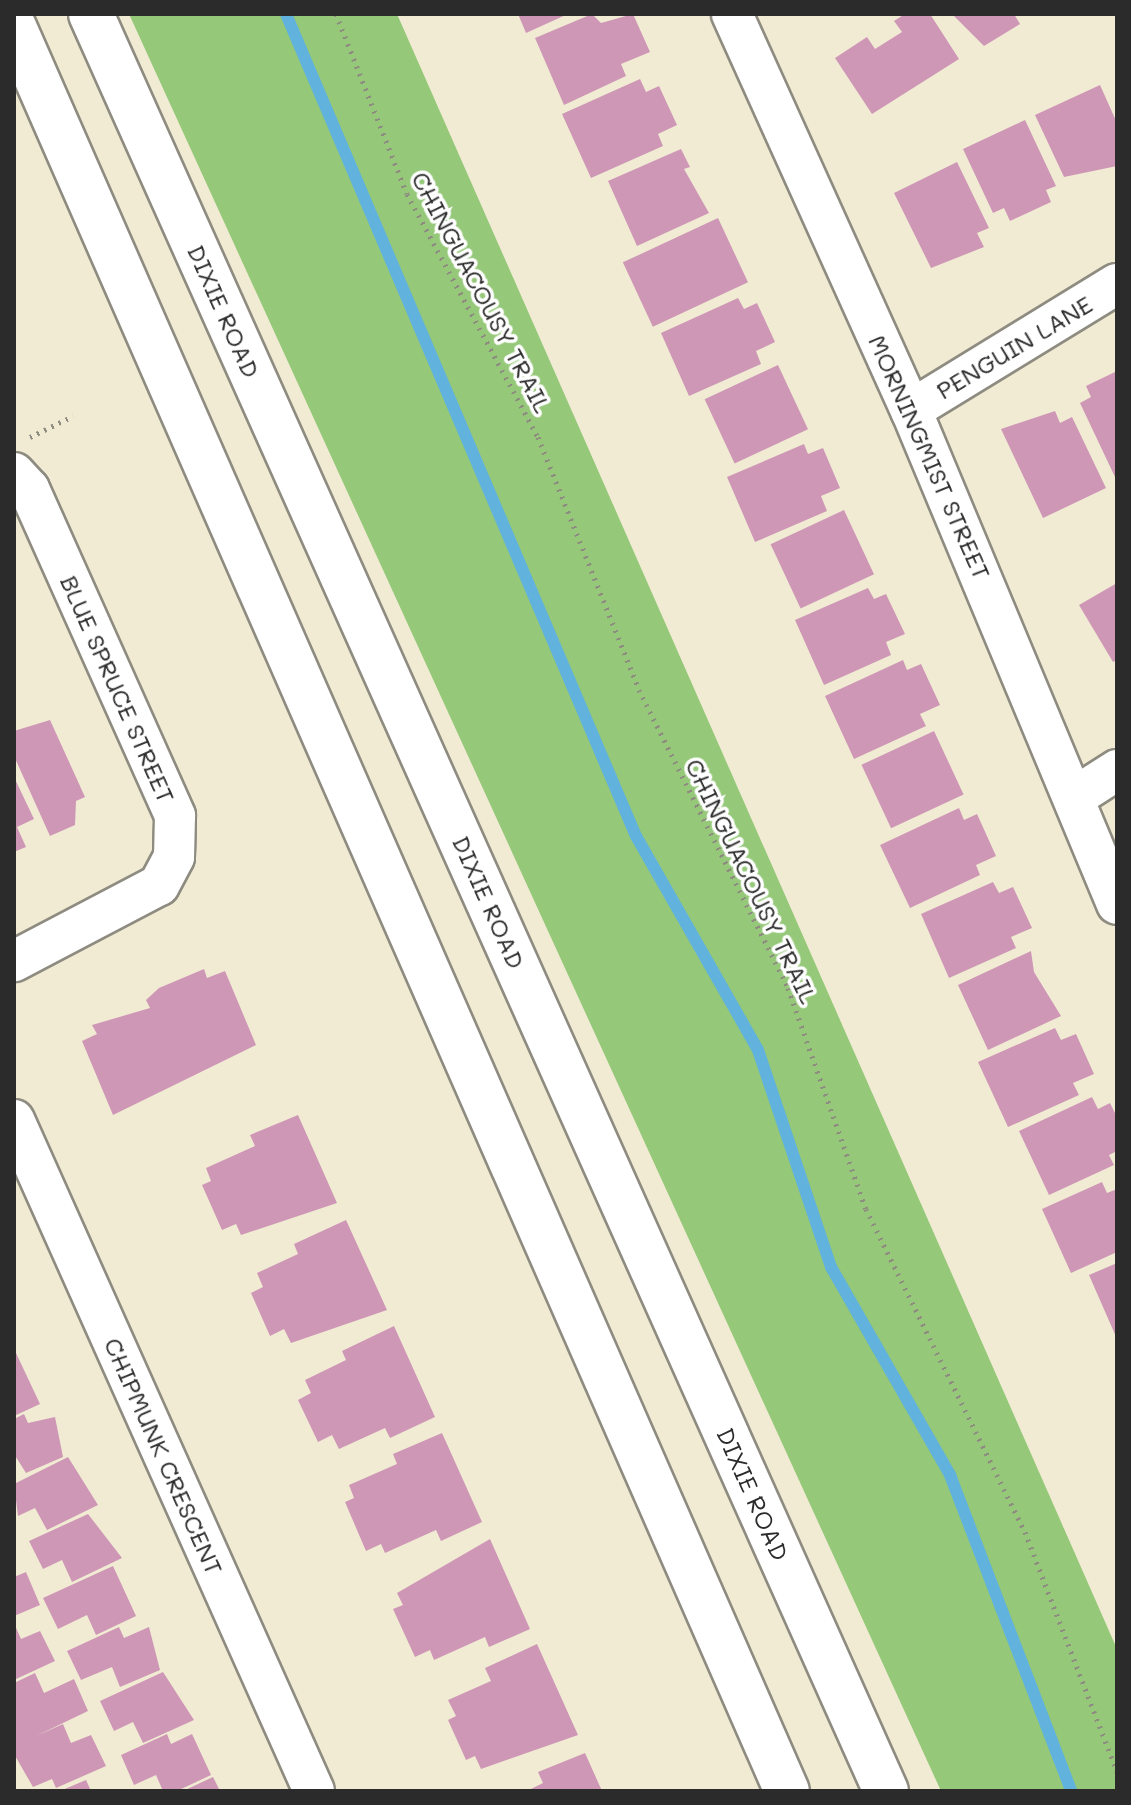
<!DOCTYPE html>
<style>
body{margin:0}
#map{position:relative;width:1131px;height:1805px;overflow:hidden;background:#f1ebd4;font-family:Mali,sans-serif}
div>[style]{position:absolute}
[style*='--x']{left:calc(var(--x)*1px);top:calc(var(--y)*1px);width:calc(var(--w)*1px);rotate:calc(var(--a)*1deg)}
.green>*{inset:0;background:#95c879}
.stream>*{height:12px;margin:-6px;padding:0 6px;transform-origin:6px;border-radius:6px;background:#61b2dc}
.building>*{inset:0;background:#ce97b6;transform-origin:0 0}
.path>*{height:5px;margin-top:-2.5px;transform-origin:0;background:repeating-linear-gradient(90deg,#8e8b80 0 2px,transparent 0 8px)}
.roads{filter:drop-shadow(2px 0 #8e8b80) drop-shadow(-2px 0 #8e8b80) drop-shadow(0 2px #8e8b80) drop-shadow(0 -2px #8e8b80)}
.street>*{height:40px;margin:-20px;padding:0 20px;transform-origin:20px;border-radius:20px;background:#fff}
.secondary>*{height:44px;margin:-22px;padding:0 22px;transform-origin:22px;border-radius:22px;background:#fff}
span{translate:-50% -50%;white-space:nowrap;text-align:center;line-height:1.15;-webkit-text-stroke:7px #fff;paint-order:stroke}
.street-label{font-size:24px;color:#2b2b2b}
.frame{position:absolute;inset:0;border:16px solid #2b2b2b;pointer-events:none}
</style>
<div id="map">
<div class="green">
<i style="clip-path:polygon(129px 14px,397px 14px,1117px 1649px,1117px 1791px,941px 1791px)"></i>
</div>
<div class="stream">
<i style="--x:286;--y:14;--w:893;--a:66.94"></i>
<i style="--x:636;--y:836;--w:246;--a:60.3"></i>
<i style="--x:758;--y:1050;--w:229;--a:71.4"></i>
<i style="--x:831;--y:1267;--w:240;--a:60.2"></i>
<i style="--x:950;--y:1475;--w:338;--a:69"></i>
</div>
<div class="building">
<i style="clip-path:polygon(518px 14px,568px 14px,526px 33px)"></i>
<i style="clip-path:polygon(592px 14px,601px 23px,633px 14px,650px 52px,621px 64px,626px 76px,564px 105px,535px 38px)"></i>
<i style="clip-path:polygon(905px 14px,930px 14px,959px 59px,872px 114px,835px 58px,867px 37px,875px 49px,902px 32px,894px 21px)"></i>
<i style="clip-path:polygon(952px 14px,1014px 14px,1020px 24px,984px 46px)"></i>
<i style="clip-path:polygon(640px 79px,646px 92px,659px 86px,677px 125px,658px 134px,663px 146px,591px 178px,562px 114px)"></i>
<i style="clip-path:polygon(1100px 85px,1117px 123px,1117px 166px,1064px 177px,1035px 115px)"></i>
<i style="clip-path:polygon(1025px 120px,1056px 186px,1046px 190px,1051px 202px,1010px 221px,1004px 208px,993px 213px,963px 149px)"></i>
<i style="clip-path:polygon(681px 149px,690px 167px,684px 169px,709px 213px,637px 246px,608px 181px)"></i>
<i style="clip-path:polygon(957px 162px,989px 228px,977px 233px,984px 247px,931px 268px,894px 193px)"></i>
<i style="left:718px;top:218px;width:71px;height:105px;rotate:65deg"></i>
<i style="clip-path:polygon(738px 298px,744px 309px,757px 303px,775px 342px,756px 351px,761px 364px,689px 396px,661px 333px)"></i>
<i style="left:778px;top:365px;width:71px;height:81px;rotate:65deg"></i>
<i style="clip-path:polygon(1117px 371px,1117px 476px,1115px 477px,1080px 403px,1091px 397px,1086px 386px)"></i>
<i style="clip-path:polygon(1055px 411px,1060px 423px,1072px 417px,1106px 488px,1043px 518px,1001px 429px)"></i>
<i style="clip-path:polygon(804px 444px,808px 454px,823px 448px,840px 488px,821px 496px,827px 511px,755px 542px,727px 477px)"></i>
<i style="left:844px;top:510px;width:71px;height:81px;rotate:65deg"></i>
<i style="clip-path:polygon(1117px 583px,1117px 660px,1113px 662px,1079px 605px)"></i>
<i style="clip-path:polygon(868px 588px,874px 599px,886px 594px,905px 634px,886px 642px,891px 655px,824px 685px,795px 620px)"></i>
<i style="clip-path:polygon(903px 660px,907px 670px,921px 664px,940px 705px,920px 714px,926px 726px,854px 759px,825px 696px)"></i>
<i style="clip-path:polygon(50px 720px,85px 797px,76px 801px,75px 825px,50px 836px,14px 756px,14px 731px)"></i>
<i style="left:934px;top:731px;width:70px;height:80px;rotate:65deg"></i>
<i style="clip-path:polygon(14px 777px,34px 819px,17px 827px,26px 847px,14px 852px)"></i>
<i style="clip-path:polygon(959px 808px,964px 820px,977px 814px,996px 856px,976px 865px,980px 875px,910px 908px,880px 845px)"></i>
<i style="clip-path:polygon(993px 882px,999px 893px,1013px 887px,1032px 928px,1011px 937px,1016px 948px,949px 978px,921px 914px)"></i>
<i style="clip-path:polygon(1031px 951px,1034px 972px,1061px 1016px,988px 1050px,958px 985px)"></i>
<i style="clip-path:polygon(204px 969px,207px 978px,225px 971px,256px 1045px,113px 1115px,82px 1041px,97px 1034px,92px 1025px,150px 1008px,146px 1000px,159px 988px)"></i>
<i style="clip-path:polygon(1055px 1028px,1061px 1040px,1076px 1034px,1094px 1074px,1073px 1083px,1079px 1095px,1008px 1127px,978px 1062px)"></i>
<i style="clip-path:polygon(1092px 1097px,1098px 1109px,1110px 1103px,1117px 1117px,1117px 1151px,1109px 1155px,1114px 1165px,1049px 1195px,1019px 1131px)"></i>
<i style="clip-path:polygon(298px 1115px,337px 1203px,241px 1235px,236px 1224px,222px 1230px,202px 1185px,211px 1181px,206px 1168px,255px 1146px,250px 1135px)"></i>
<i style="clip-path:polygon(1102px 1182px,1107px 1193px,1117px 1189px,1117px 1252px,1071px 1273px,1042px 1209px)"></i>
<i style="clip-path:polygon(346px 1220px,387px 1310px,291px 1343px,284px 1329px,270px 1336px,251px 1293px,263px 1287px,257px 1273px,298px 1254px,294px 1244px)"></i>
<i style="clip-path:polygon(1117px 1263px,1117px 1339px,1089px 1275px)"></i>
<i style="clip-path:polygon(394px 1326px,435px 1417px,390px 1438px,385px 1428px,339px 1449px,332px 1435px,318px 1442px,298px 1400px,311px 1393px,305px 1380px,346px 1360px,342px 1351px)"></i>
<i style="clip-path:polygon(16px 1353px,40px 1404px,14px 1416px,14px 1354px)"></i>
<i style="clip-path:polygon(24px 1414px,28px 1423px,55px 1417px,63px 1457px,26px 1473px,14px 1454px,14px 1419px)"></i>
<i style="clip-path:polygon(442px 1433px,482px 1522px,441px 1541px,436px 1530px,385px 1553px,381px 1544px,366px 1551px,345px 1502px,354px 1498px,349px 1485px,397px 1464px,393px 1454px)"></i>
<i style="clip-path:polygon(68px 1457px,98px 1505px,47px 1530px,35px 1508px,18px 1516px,14px 1484px)"></i>
<i style="clip-path:polygon(88px 1514px,122px 1558px,72px 1582px,62px 1560px,43px 1569px,29px 1541px)"></i>
<i style="clip-path:polygon(490px 1539px,530px 1629px,489px 1647px,485px 1637px,434px 1660px,430px 1650px,415px 1657px,393px 1609px,403px 1605px,397px 1593px)"></i>
<i style="clip-path:polygon(113px 1566px,136px 1616px,96px 1635px,87px 1615px,58px 1629px,43px 1598px)"></i>
<i style="clip-path:polygon(26px 1572px,40px 1605px,14px 1616px,14px 1577px)"></i>
<i style="clip-path:polygon(14px 1623px,21px 1639px,40px 1631px,55px 1661px,14px 1680px)"></i>
<i style="clip-path:polygon(119px 1627px,124px 1638px,149px 1627px,160px 1670px,120px 1687px,112px 1667px,81px 1680px,67px 1651px)"></i>
<i style="clip-path:polygon(537px 1644px,578px 1735px,481px 1769px,475px 1756px,466px 1760px,448px 1720px,456px 1716px,448px 1700px,491px 1681px,485px 1668px)"></i>
<i style="clip-path:polygon(163px 1672px,194px 1720px,143px 1743px,133px 1722px,114px 1731px,100px 1701px)"></i>
<i style="clip-path:polygon(35px 1673px,44px 1693px,74px 1679px,88px 1711px,36px 1736px,63px 1724px,71px 1743px,91px 1735px,106px 1766px,56px 1788px,52px 1779px,33px 1787px,14px 1754px,14px 1683px)"></i>
<i style="clip-path:polygon(167px 1734px,171px 1744px,192px 1734px,211px 1775px,177px 1791px,163px 1791px,156px 1775px,134px 1785px,121px 1755px)"></i>
<i style="clip-path:polygon(585px 1753px,602px 1791px,527px 1791px,543px 1783px,538px 1772px)"></i>
<i style="clip-path:polygon(213px 1777px,220px 1791px,183px 1791px)"></i>
<i style="clip-path:polygon(86px 1780px,91px 1791px,60px 1791px)"></i>
</div>
<div class="path">
<i style="--x:336;--y:14;--w:193;--a:68.5"></i>
<i style="--x:407;--y:194;--w:276;--a:61.7"></i>
<i style="--x:538;--y:437;--w:272;--a:68.2"></i>
<i style="--x:639;--y:690;--w:333;--a:63.4"></i>
<i style="--x:788;--y:988;--w:234;--a:70.6"></i>
<i style="--x:866;--y:1209;--w:360;--a:63.8"></i>
<i style="--x:1025;--y:1532;--w:257;--a:69"></i>
<i style="--x:30;--y:437;--w:48;--a:-26"></i>
</div>
<div class="roads">
<div class="street">
<i style="--x:732;--y:14;--w:435;--a:65.7"></i>
<i style="--x:911;--y:410;--w:535;--a:67.36"></i>
<i style="--x:911;--y:410;--w:241;--a:-31.5"></i>
<i style="--x:14;--y:473;--w:22;--a:47"></i>
<i style="--x:29;--y:489;--w:358;--a:65.9"></i>
<i style="--x:175;--y:816;--w:41;--a:91.4"></i>
<i style="--x:174;--y:857;--w:32;--a:118"></i>
<i style="--x:159;--y:885;--w:164;--a:152.3"></i>
<i style="--x:1075;--y:797;--w:50;--a:-32.7"></i>
<i style="--x:14;--y:1120;--w:735;--a:65.91"></i>
</div>
<div class="secondary">
<i style="--x:91;--y:14;--w:1947;--a:65.9"></i>
<i style="--x:14;--y:27;--w:1926;--a:66.34"></i>
</div>
</div>
<div class="street-label">
<span style="left:482px;top:292px;rotate:62deg">CHINGUACOUSY TRAIL</span>
<span style="left:224px;top:311px;rotate:66deg">DIXIE ROAD</span>
<span style="left:1014px;top:347px;rotate:-31deg">PENGUIN LANE</span>
<span style="left:930px;top:457px;rotate:66deg">MORNINGMIST STREET</span>
<span style="left:118px;top:689px;rotate:66deg">BLUE SPRUCE STREET</span>
<span style="left:752px;top:881px;rotate:64deg">CHINGUACOUSY TRAIL</span>
<span style="left:489px;top:902px;rotate:66deg">DIXIE ROAD</span>
<span style="left:164px;top:1456px;rotate:66deg">CHIPMUNK CRESCENT</span>
<span style="left:753px;top:1494px;rotate:66deg">DIXIE ROAD</span>
</div>
<div class="frame"></div>
</div>
